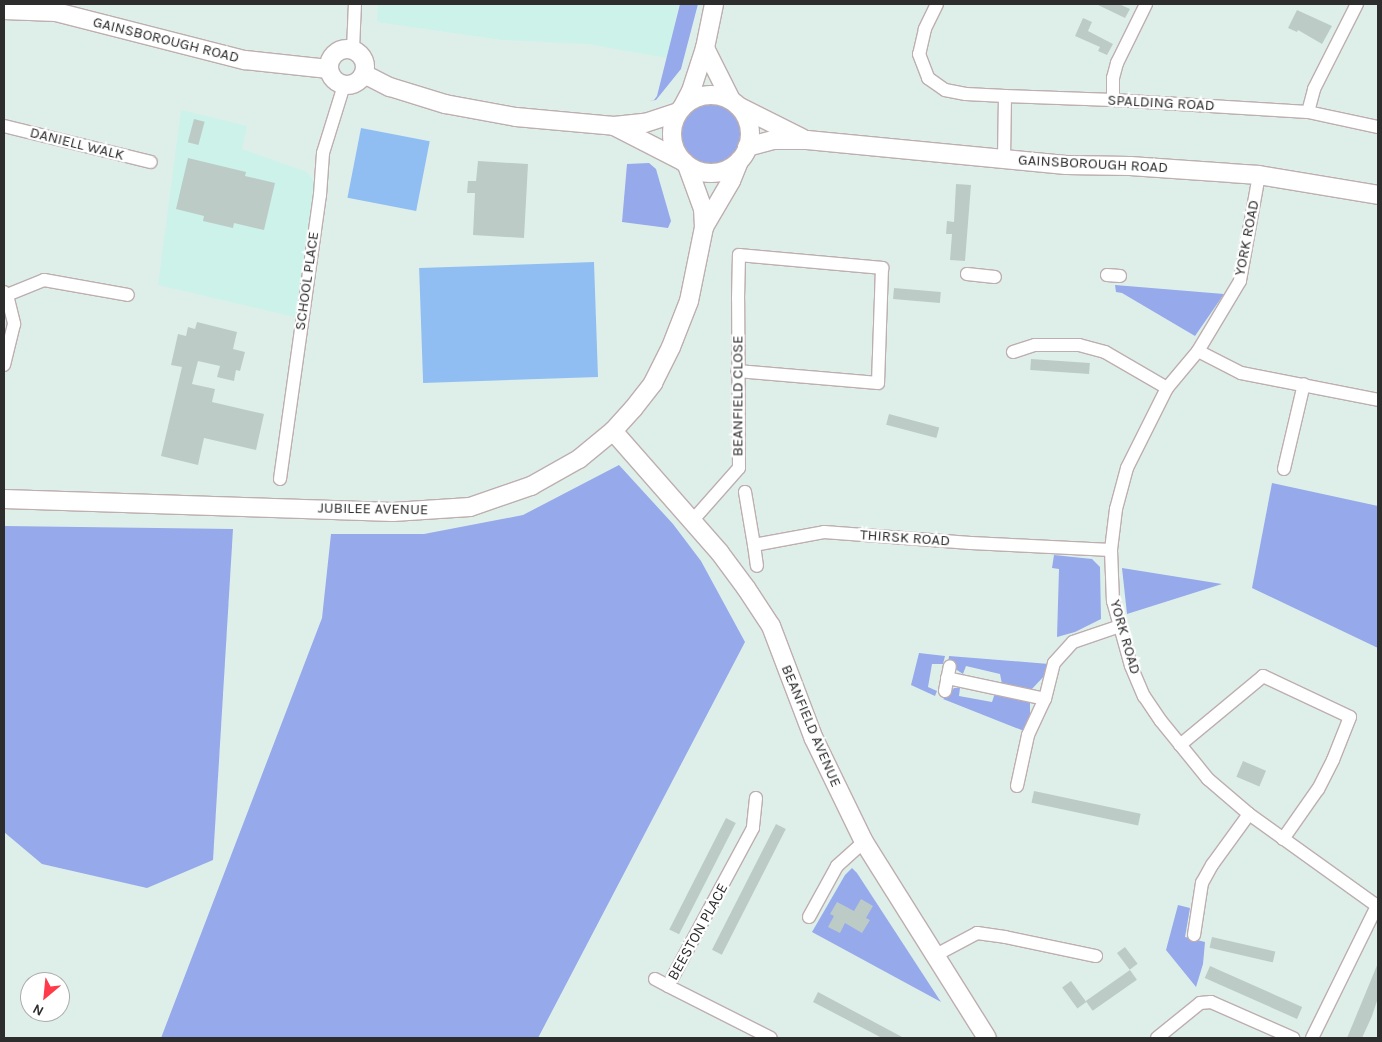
<!DOCTYPE html>
<style>
body{margin:0}
#map{position:relative;width:1382px;height:1042px;overflow:hidden;background:#deefea;font-family:Karla,sans-serif}
div>[style]{position:absolute}
[style*='--x']{left:calc(var(--x)*1px);top:calc(var(--y)*1px);width:calc(var(--w)*1px);rotate:calc(var(--a)*1deg)}
.education>*{inset:0;background:#ccf2ea}
.green>*{inset:0;background:#95a9eb}
.round{border-radius:50%}
.pitch>*{inset:0;background:#90bef3;transform-origin:0 0}
.building>*{inset:0;background:#bdcbc7;transform-origin:0 0}
.roads{filter:drop-shadow(1px 0 #beaeaf) drop-shadow(-1px 0 #beaeaf) drop-shadow(0 1px #beaeaf) drop-shadow(0 -1px #beaeaf)}
.street>*{height:12px;margin:-6px;padding:0 6px;transform-origin:6px;border-radius:6px;background:#fff}
.secondary>*{height:18px;margin:-9px;padding:0 9px;transform-origin:9px;border-radius:9px;background:#fff}
.secondary>.ring{margin:-9px;padding:0;box-sizing:content-box;background:none;border:18px solid #fff;border-radius:50%}
span{translate:-50% -50%;white-space:nowrap;text-align:center;line-height:1.15;-webkit-text-stroke:4.5px #fff;paint-order:stroke}
.street-label{font-size:15px;color:#2d2d2d}
.frame{position:absolute;inset:0;border:5px solid #2d2d2d;pointer-events:none}
.north{position:absolute;left:20px;top:972px;width:50px;height:50px;box-sizing:border-box;background:#fff;border:1px solid #ababab;border-radius:50%;rotate:208deg;font-size:14px;font-weight:700;line-height:20px;text-align:center;color:#2d2d2d}
.north::after{content:'';display:block;margin:auto;width:18px;height:22px;background:#ff3b4a;clip-path:polygon(50% 0,100% 100%,50% 72%,0 100%)}
</style>
<div id="map">
<div class="education">
<i style="clip-path:polygon(378px 4px,679px 4px,667px 58px,588px 44px,503px 40px,377px 22px)"></i>
<i style="clip-path:polygon(181px 110px,247px 126px,242px 149px,307px 172px,317px 185px,299px 318px,158px 285px)"></i>
</div>
<div class="green">
<i style="clip-path:polygon(680px 4px,698px 4px,681px 69px,656px 100px,649px 101px,654px 100px,657px 96px)"></i>
<i class="round" style="left:679px;top:101px;width:64px;height:64px"></i>
<i style="clip-path:polygon(649px 163px,656px 169px,671px 221px,668px 228px,622px 222px,627px 164px)"></i>
<i style="clip-path:polygon(1115px 285px,1224px 294px,1195px 336px,1122px 293px,1116px 292px)"></i>
<i style="clip-path:polygon(619px 465px,673px 524px,701px 561px,745px 642px,538px 1038px,161px 1038px,322px 618px,331px 534px,424px 534px,523px 515px)"></i>
<i style="clip-path:polygon(1272px 483px,1378px 506px,1378px 648px,1252px 588px)"></i>
<i style="clip-path:polygon(4px 526px,233px 529px,213px 860px,147px 888px,42px 864px,4px 832px)"></i>
<i style="clip-path:polygon(1054px 555px,1092px 559px,1100px 567px,1101px 619px,1075px 632px,1057px 637px,1059px 569px,1052px 568px)"></i>
<i style="clip-path:polygon(1122px 568px,1222px 584px,1127px 614px)"></i>
<i style="clip-path:polygon(919px 653px,945px 656px,943px 664px,932px 664px,928px 687px,937px 691px,935px 696px,911px 685px)"></i>
<i style="clip-path:polygon(949px 656px,1049px 664px,1047px 673px,1031px 690px,1002px 684px,1000px 674px,966px 666px,963px 674px,948px 664px)"></i>
<i style="clip-path:polygon(954px 688px,960px 688px,959px 696px,992px 702px,995px 693px,1030px 701px,1030px 714px,1024px 731px,943px 699px)"></i>
<i style="clip-path:polygon(852px 868px,857px 873px,941px 1002px,812px 932px,845px 875px)"></i>
<i style="clip-path:polygon(1178px 905px,1190px 908px,1185px 937px,1205px 942px,1203px 964px,1196px 987px,1166px 950px)"></i>
</div>
<div class="pitch">
<i style="left:361px;top:128px;width:70px;height:71px;rotate:11deg"></i>
<i style="left:594px;top:262px;width:115px;height:175px;rotate:88deg"></i>
</div>
<div class="building">
<i style="clip-path:polygon(1096px 4px,1119px 4px,1130px 9px,1125px 18px)"></i>
<i style="clip-path:polygon(1297px 10px,1332px 26px,1322px 44px,1298px 30px,1297px 32px,1288px 28px)"></i>
<i style="clip-path:polygon(1083px 18px,1092px 22px,1088px 31px,1113px 44px,1107px 55px,1098px 51px,1100px 47px,1075px 36px)"></i>
<i style="left:194px;top:119px;width:11px;height:24px;rotate:15deg"></i>
<i style="clip-path:polygon(188px 158px,246px 172px,245px 176px,275px 183px,264px 230px,234px 223px,233px 228px,203px 221px,204px 216px,176px 209px)"></i>
<i style="clip-path:polygon(478px 161px,528px 164px,524px 238px,473px 235px,475px 193px,467px 193px,468px 181px,476px 181px)"></i>
<i style="clip-path:polygon(956px 184px,971px 185px,965px 261px,950px 260px,952px 234px,946px 234px,947px 221px,954px 222px)"></i>
<i style="left:894px;top:288px;width:47px;height:11px;rotate:5deg"></i>
<i style="clip-path:polygon(197px 322px,237px 332px,233px 349px,245px 352px,240px 371px,236px 370px,234px 381px,217px 377px,220px 366px,198px 361px,192px 384px,215px 389px,212px 402px,264px 414px,256px 450px,204px 438px,198px 465px,161px 456px,182px 367px,171px 365px,178px 334px,186px 336px,188px 327px,195px 329px)"></i>
<i style="left:1031px;top:359px;width:59px;height:11px;rotate:4deg"></i>
<i style="left:889px;top:414px;width:52px;height:11px;rotate:15deg"></i>
<i style="left:1243px;top:761px;width:25px;height:17px;rotate:23deg"></i>
<i style="left:1034px;top:791px;width:109px;height:12px;rotate:12deg"></i>
<i style="left:726px;top:818px;width:11px;height:125px;rotate:27deg"></i>
<i style="left:776px;top:824px;width:11px;height:141px;rotate:27deg"></i>
<i style="clip-path:polygon(861px 899px,873px 906px,866px 918px,870px 920px,862px 933px,845px 923px,840px 933px,828px 927px,834px 916px,830px 914px,837px 902px,854px 911px)"></i>
<i style="left:1212px;top:937px;width:65px;height:11px;rotate:13deg"></i>
<i style="left:1125px;top:947px;width:21px;height:10px;rotate:53deg"></i>
<i style="clip-path:polygon(1378px 963px,1378px 998px,1372px 1016px,1362px 1038px,1347px 1038px)"></i>
<i style="left:1210px;top:966px;width:101px;height:13px;rotate:24deg"></i>
<i style="left:1130px;top:970px;width:12px;height:54px;rotate:55deg"></i>
<i style="left:1071px;top:981px;width:26px;height:11px;rotate:54deg"></i>
<i style="clip-path:polygon(818px 992px,904px 1038px,882px 1038px,813px 1002px)"></i>
</div>
<div class="roads">
<div class="street">
<i style="--x:937;--y:4;--w:28;--a:116"></i>
<i style="--x:925;--y:29;--w:26;--a:103"></i>
<i style="--x:919;--y:54;--w:26;--a:69"></i>
<i style="--x:928;--y:78;--w:21;--a:35"></i>
<i style="--x:945;--y:90;--w:21;--a:11"></i>
<i style="--x:966;--y:94;--w:39;--a:3"></i>
<i style="--x:353;--y:49;--w:45;--a:-87.5"></i>
<i style="--x:1113;--y:100;--w:22;--a:-90"></i>
<i style="--x:1113;--y:78;--w:16;--a:-75"></i>
<i style="--x:1117;--y:63;--w:66;--a:-63.8"></i>
<i style="--x:1308;--y:112;--w:24;--a:-75"></i>
<i style="--x:1314;--y:89;--w:95;--a:-63.2"></i>
<i style="--x:4;--y:126;--w:151;--a:13.8"></i>
<i style="--x:1004;--y:159;--w:63;--a:-89.1"></i>
<i style="--x:1005;--y:96;--w:108;--a:2.1"></i>
<i style="--x:1113;--y:100;--w:195;--a:3.5"></i>
<i style="--x:1308;--y:112;--w:72;--a:12.1"></i>
<i style="--x:1259;--y:175;--w:108;--a:100.2"></i>
<i style="--x:1240;--y:281;--w:82;--a:121"></i>
<i style="--x:1198;--y:351;--w:48;--a:130"></i>
<i style="--x:1167;--y:388;--w:89;--a:116.6"></i>
<i style="--x:1127;--y:468;--w:42;--a:105"></i>
<i style="--x:1116;--y:509;--w:41;--a:97"></i>
<i style="--x:1111;--y:550;--w:51;--a:87.8"></i>
<i style="--x:1113;--y:601;--w:67;--a:74.5"></i>
<i style="--x:1131;--y:666;--w:33;--a:67"></i>
<i style="--x:1144;--y:696;--w:30;--a:56"></i>
<i style="--x:1161;--y:721;--w:75;--a:51"></i>
<i style="--x:1208;--y:779;--w:54;--a:40.5"></i>
<i style="--x:1249;--y:814;--w:158;--a:35.7"></i>
<i style="--x:967;--y:274;--w:28;--a:6"></i>
<i style="--x:1107;--y:275;--w:13;--a:4"></i>
<i style="--x:4;--y:292;--w:4;--a:45"></i>
<i style="--x:7;--y:295;--w:30;--a:76"></i>
<i style="--x:14;--y:324;--w:42;--a:103.7"></i>
<i style="--x:7;--y:295;--w:40;--a:-22"></i>
<i style="--x:44;--y:280;--w:85;--a:10.1"></i>
<i style="--x:1198;--y:351;--w:48;--a:27.1"></i>
<i style="--x:1241;--y:373;--w:140;--a:11.1"></i>
<i style="--x:1013;--y:352;--w:23;--a:-18"></i>
<i style="--x:1035;--y:345;--w:44;--a:0"></i>
<i style="--x:1079;--y:345;--w:27;--a:15"></i>
<i style="--x:1105;--y:352;--w:72;--a:30.1"></i>
<i style="--x:1284;--y:469;--w:87;--a:-76.8"></i>
<i style="--x:280;--y:479;--w:287;--a:-82"></i>
<i style="--x:320;--y:195;--w:42;--a:-85.9"></i>
<i style="--x:323;--y:153;--w:71;--a:-72.8"></i>
<i style="--x:745;--y:492;--w:54;--a:80.4"></i>
<i style="--x:754;--y:545;--w:71;--a:-10.5"></i>
<i style="--x:824;--y:532;--w:147;--a:4.3"></i>
<i style="--x:971;--y:543;--w:140;--a:2.9"></i>
<i style="--x:693;--y:520;--w:69;--a:-48.5"></i>
<i style="--x:739;--y:468;--w:169;--a:-90.3"></i>
<i style="--x:738;--y:299;--w:44;--a:-88.7"></i>
<i style="--x:739;--y:255;--w:144;--a:5.2"></i>
<i style="--x:882;--y:268;--w:115;--a:92"></i>
<i style="--x:878;--y:383;--w:141;--a:-175.1"></i>
<i style="--x:754;--y:545;--w:21;--a:82"></i>
<i style="--x:947;--y:678;--w:100;--a:12.1"></i>
<i style="--x:945;--y:691;--w:25;--a:-79"></i>
<i style="--x:1180;--y:745;--w:108;--a:-39.7"></i>
<i style="--x:1263;--y:676;--w:96;--a:25.2"></i>
<i style="--x:1350;--y:717;--w:46;--a:111.6"></i>
<i style="--x:1333;--y:760;--w:33;--a:117"></i>
<i style="--x:1318;--y:789;--w:61;--a:125"></i>
<i style="--x:1017;--y:786;--w:52;--a:-77.8"></i>
<i style="--x:1028;--y:735;--w:40;--a:-65"></i>
<i style="--x:1045;--y:699;--w:37;--a:-76"></i>
<i style="--x:1054;--y:663;--w:28;--a:-48"></i>
<i style="--x:1073;--y:642;--w:50;--a:-18.8"></i>
<i style="--x:756;--y:798;--w:30;--a:96"></i>
<i style="--x:753;--y:828;--w:179;--a:118.3"></i>
<i style="--x:668;--y:986;--w:115;--a:26.8"></i>
<i style="--x:809;--y:917;--w:58;--a:-61.2"></i>
<i style="--x:837;--y:866;--w:36;--a:-42"></i>
<i style="--x:1194;--y:935;--w:53;--a:-81.3"></i>
<i style="--x:1202;--y:883;--w:21;--a:-61"></i>
<i style="--x:1212;--y:865;--w:63;--a:-54"></i>
<i style="--x:934;--y:956;--w:49;--a:-28.1"></i>
<i style="--x:977;--y:933;--w:28;--a:8"></i>
<i style="--x:1005;--y:937;--w:93;--a:11.8"></i>
<i style="--x:655;--y:979;--w:15;--a:28"></i>
<i style="--x:1157;--y:1038;--w:55;--a:-39.1"></i>
<i style="--x:1200;--y:1003;--w:11;--a:-5"></i>
<i style="--x:1211;--y:1002;--w:90;--a:23.7"></i>
<i style="--x:1312;--y:1038;--w:149;--a:-63.8"></i>
</div>
<div class="secondary">
<i style="--x:4;--y:10;--w:52;--a:2.2"></i>
<i style="--x:56;--y:12;--w:195;--a:14.3"></i>
<i style="--x:245;--y:60;--w:84;--a:6.1"></i>
<i style="--x:705;--y:48;--w:58;--a:63.4"></i>
<i class="ring" style="left:329px;top:49px;width:18px;height:18px"></i>
<i style="--x:364;--y:74;--w:29;--a:27"></i>
<i style="--x:390;--y:87;--w:58;--a:17.2"></i>
<i style="--x:445;--y:104;--w:72;--a:10.4"></i>
<i style="--x:516;--y:117;--w:98;--a:5.2"></i>
<i style="--x:614;--y:126;--w:31;--a:-6"></i>
<i style="--x:645;--y:123;--w:35;--a:-18"></i>
<i class="ring" style="left:672px;top:95px;width:60px;height:60px"></i>
<i style="--x:738;--y:106;--w:72;--a:26.6"></i>
<i style="--x:682;--y:108;--w:19;--a:-62"></i>
<i style="--x:691;--y:91;--w:45;--a:-72"></i>
<i style="--x:705;--y:48;--w:45;--a:-78.4"></i>
<i style="--x:614;--y:126;--w:79;--a:27.2"></i>
<i style="--x:747;--y:147;--w:28;--a:-15"></i>
<i style="--x:774;--y:140;--w:33;--a:0"></i>
<i style="--x:807;--y:140;--w:260;--a:5.5"></i>
<i style="--x:1066;--y:165;--w:64;--a:0.9"></i>
<i style="--x:1130;--y:166;--w:129;--a:4"></i>
<i style="--x:1259;--y:175;--w:121;--a:9.5"></i>
<i style="--x:704;--y:227;--w:53;--a:-59.6"></i>
<i style="--x:731;--y:181;--w:22;--a:-68"></i>
<i style="--x:613;--y:431;--w:162;--a:48.7"></i>
<i style="--x:720;--y:553;--w:44;--a:53.4"></i>
<i style="--x:746;--y:588;--w:45;--a:56.7"></i>
<i style="--x:771;--y:626;--w:121;--a:69.2"></i>
<i style="--x:814;--y:739;--w:114;--a:64.1"></i>
<i style="--x:864;--y:842;--w:231;--a:57.9"></i>
<i style="--x:4;--y:499;--w:389;--a:1.9"></i>
<i style="--x:393;--y:512;--w:77;--a:-3.7"></i>
<i style="--x:470;--y:507;--w:65;--a:-19"></i>
<i style="--x:531;--y:486;--w:55;--a:-29.4"></i>
<i style="--x:579;--y:459;--w:44;--a:-39.5"></i>
<i style="--x:613;--y:431;--w:30;--a:-48"></i>
<i style="--x:633;--y:409;--w:33;--a:-52"></i>
<i style="--x:653;--y:383;--w:40;--a:-63.4"></i>
<i style="--x:671;--y:347;--w:49;--a:-68.6"></i>
<i style="--x:689;--y:301;--w:76;--a:-78.5"></i>
<i style="--x:704;--y:227;--w:18;--a:-93"></i>
<i style="--x:703;--y:209;--w:47;--a:-110"></i>
</div>
</div>
<div class="street-label">
<span style="left:166px;top:40px;rotate:14deg">GAINSBOROUGH ROAD</span>
<span style="left:1161px;top:103px;rotate:3deg">SPALDING ROAD</span>
<span style="left:77px;top:144px;rotate:14deg">DANIELL WALK</span>
<span style="left:1093px;top:164px;rotate:3deg">GAINSBOROUGH ROAD</span>
<span style="left:1247px;top:238px;rotate:-79deg">YORK ROAD</span>
<span style="left:307px;top:281px;rotate:-82deg">SCHOOL PLACE</span>
<span style="left:738px;top:396px;rotate:-90deg">BEANFIELD CLOSE</span>
<span style="left:373px;top:509px;rotate:1deg">JUBILEE AVENUE</span>
<span style="left:905px;top:538px;rotate:4deg">THIRSK ROAD</span>
<span style="left:1125px;top:637px;rotate:74deg">YORK ROAD</span>
<span style="left:811px;top:726px;rotate:67deg">BEANFIELD AVENUE</span>
<span style="left:698px;top:932px;rotate:-61deg">BEESTON PLACE</span>
</div>
<div class="frame"></div>
<div class="north">N</div>
</div>
